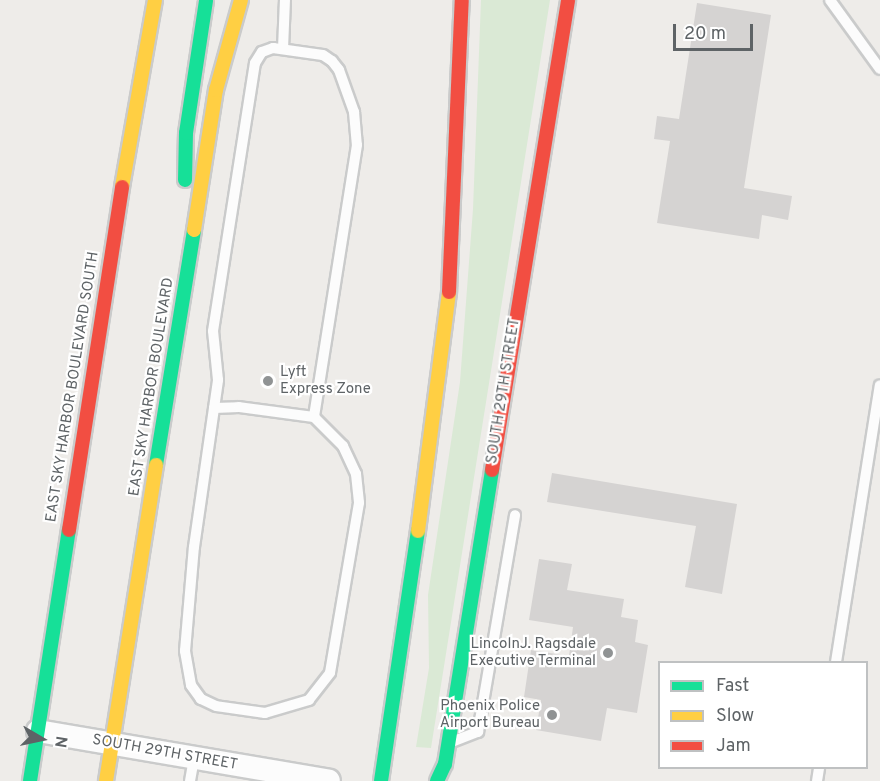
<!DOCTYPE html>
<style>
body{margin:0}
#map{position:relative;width:880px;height:781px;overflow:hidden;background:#eeece9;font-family:Overpass,sans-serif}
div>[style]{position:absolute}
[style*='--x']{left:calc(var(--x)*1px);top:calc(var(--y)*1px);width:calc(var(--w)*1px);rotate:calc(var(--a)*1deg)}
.green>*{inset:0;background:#dae9d5}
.building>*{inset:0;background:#d5d3d2}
.roads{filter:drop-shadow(2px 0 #cacbcb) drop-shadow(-2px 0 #cacbcb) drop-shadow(0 2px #cacbcb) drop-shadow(0 -2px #cacbcb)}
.lane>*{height:10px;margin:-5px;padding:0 5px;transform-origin:5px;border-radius:5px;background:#fcfcfc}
.street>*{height:22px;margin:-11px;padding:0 11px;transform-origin:11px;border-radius:11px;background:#fcfcfc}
.fast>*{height:14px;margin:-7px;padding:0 7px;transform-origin:7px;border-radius:7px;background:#16e098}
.slow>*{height:14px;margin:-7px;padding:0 7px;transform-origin:7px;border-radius:7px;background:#ffcf43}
.jam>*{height:14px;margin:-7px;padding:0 7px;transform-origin:7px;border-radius:7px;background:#f24e42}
.dots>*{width:16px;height:16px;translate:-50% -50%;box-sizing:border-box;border:3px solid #fff;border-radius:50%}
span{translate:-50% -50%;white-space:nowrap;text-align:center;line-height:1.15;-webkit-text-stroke:4.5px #fff;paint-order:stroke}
.poi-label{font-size:15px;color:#5e6366}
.left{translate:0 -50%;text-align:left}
.right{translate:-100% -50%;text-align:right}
.street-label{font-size:15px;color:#5e6366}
.legend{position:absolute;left:658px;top:661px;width:210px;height:108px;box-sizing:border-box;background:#fff;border:2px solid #bfc1c2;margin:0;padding:8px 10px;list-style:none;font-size:18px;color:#5e6366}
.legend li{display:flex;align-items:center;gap:12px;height:30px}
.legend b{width:30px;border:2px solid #bfc1c2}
.north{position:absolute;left:12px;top:709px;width:60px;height:60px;-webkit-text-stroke:4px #fff;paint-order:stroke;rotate:99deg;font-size:16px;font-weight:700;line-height:24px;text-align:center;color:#5e6366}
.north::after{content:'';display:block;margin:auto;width:21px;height:27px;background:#5e6366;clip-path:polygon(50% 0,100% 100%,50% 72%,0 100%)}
.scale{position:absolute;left:673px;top:24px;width:80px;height:27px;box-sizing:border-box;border:3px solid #5e6366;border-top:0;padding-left:8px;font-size:18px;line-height:21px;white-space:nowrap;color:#5e6366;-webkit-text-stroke:4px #fff;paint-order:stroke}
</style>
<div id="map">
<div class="green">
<i style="clip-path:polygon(481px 0,550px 0,431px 748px,416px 747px,429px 668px,428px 595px,460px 382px,473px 209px)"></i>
</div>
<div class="building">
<i style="clip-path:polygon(697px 3px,771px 15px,744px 188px,792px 196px,788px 220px,762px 215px,759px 239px,657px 223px,670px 141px,654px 139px,657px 116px,679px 119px)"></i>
<i style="clip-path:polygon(552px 473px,737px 504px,722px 594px,685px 587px,696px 526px,547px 502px)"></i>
<i style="clip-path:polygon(539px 559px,572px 564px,567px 590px,624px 599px,621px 617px,638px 620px,635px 642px,648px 645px,637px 713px,607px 708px,601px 741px,536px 730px,541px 700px,524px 697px,531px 650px,569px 656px,573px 627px,529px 620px)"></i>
</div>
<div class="roads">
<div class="lane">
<i style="--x:830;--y:0;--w:85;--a:54.1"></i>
<i style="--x:273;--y:48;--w:50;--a:8"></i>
<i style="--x:323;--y:55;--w:11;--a:34"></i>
<i style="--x:332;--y:61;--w:11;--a:52"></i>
<i style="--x:339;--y:70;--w:45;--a:70.3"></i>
<i style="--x:354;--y:112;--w:33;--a:85"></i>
<i style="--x:357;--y:145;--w:275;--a:99"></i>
<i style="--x:314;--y:417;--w:41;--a:45"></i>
<i style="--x:343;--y:446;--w:31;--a:65"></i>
<i style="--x:356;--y:474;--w:29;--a:84"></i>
<i style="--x:359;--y:503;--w:172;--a:99.7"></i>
<i style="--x:330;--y:673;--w:34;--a:128"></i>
<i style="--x:309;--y:700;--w:46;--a:163.5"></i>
<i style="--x:265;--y:713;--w:49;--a:-171.9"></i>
<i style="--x:216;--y:706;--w:17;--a:-155"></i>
<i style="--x:201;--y:699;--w:17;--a:-126"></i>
<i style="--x:191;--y:685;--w:35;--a:-100"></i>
<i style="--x:185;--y:651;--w:104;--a:-85.1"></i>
<i style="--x:194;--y:547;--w:169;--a:-81.8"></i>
<i style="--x:218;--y:380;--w:49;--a:-95.8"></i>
<i style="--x:213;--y:331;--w:271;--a:-81.1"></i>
<i style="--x:255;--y:63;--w:13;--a:-58"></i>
<i style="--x:262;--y:52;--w:12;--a:-20"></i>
<i style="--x:283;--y:49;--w:49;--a:-87.7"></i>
<i style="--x:214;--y:408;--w:25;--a:-2"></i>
<i style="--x:239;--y:407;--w:76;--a:7.6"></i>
<i style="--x:836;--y:662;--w:280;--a:-81"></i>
<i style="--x:454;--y:741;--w:26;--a:-21"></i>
<i style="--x:478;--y:732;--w:220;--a:-80.3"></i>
<i style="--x:190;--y:781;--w:23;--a:-80"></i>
<i style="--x:817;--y:781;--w:13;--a:-81"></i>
</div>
<div class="street">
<i style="--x:38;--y:731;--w:295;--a:9.7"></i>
</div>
<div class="fast">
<i style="--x:185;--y:180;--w:47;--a:-88.8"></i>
<i style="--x:186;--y:133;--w:134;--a:-81.4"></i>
<i style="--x:156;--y:465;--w:238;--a:-80.8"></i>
<i style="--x:30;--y:781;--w:254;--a:-81.2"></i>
<i style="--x:381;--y:781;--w:253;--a:-81.6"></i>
<i style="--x:437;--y:781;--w:19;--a:-65"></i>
<i style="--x:445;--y:764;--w:298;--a:-80.9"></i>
</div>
<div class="slow">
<i style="--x:122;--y:187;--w:190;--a:-80"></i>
<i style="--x:194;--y:230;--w:142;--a:-81.1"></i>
<i style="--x:216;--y:90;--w:93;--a:-74.5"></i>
<i style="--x:418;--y:531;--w:241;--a:-82.6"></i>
<i style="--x:106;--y:781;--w:320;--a:-81"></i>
</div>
<div class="jam">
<i style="--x:449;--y:292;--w:292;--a:-87.5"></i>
<i style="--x:492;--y:470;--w:476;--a:-80.8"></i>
<i style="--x:69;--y:530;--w:347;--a:-81.2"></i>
</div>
</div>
<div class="dots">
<i style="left:268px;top:381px;background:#909394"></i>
<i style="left:608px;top:653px;background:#909394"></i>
<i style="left:552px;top:715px;background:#909394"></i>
</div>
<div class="poi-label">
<span class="left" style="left:280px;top:381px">Lyft<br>Express Zone</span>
<span class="right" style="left:596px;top:653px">LincolnJ. Ragsdale<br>Executive Terminal</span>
<span class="right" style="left:540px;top:715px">Phoenix Police<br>Airport Bureau</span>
</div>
<div class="street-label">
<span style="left:73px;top:387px;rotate:-81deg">EAST SKY HARBOR BOULEVARD SOUTH</span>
<span style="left:152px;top:387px;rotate:-81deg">EAST SKY HARBOR BOULEVARD</span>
<span style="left:504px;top:391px;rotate:-81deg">SOUTH 29TH STREET</span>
<span style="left:165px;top:753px;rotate:10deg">SOUTH 29TH STREET</span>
</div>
<ul class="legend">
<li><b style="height:8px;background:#16e098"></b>Fast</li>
<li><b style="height:8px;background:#ffcf43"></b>Slow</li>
<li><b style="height:8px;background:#f24e42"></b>Jam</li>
</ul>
<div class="north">N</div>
<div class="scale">20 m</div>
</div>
